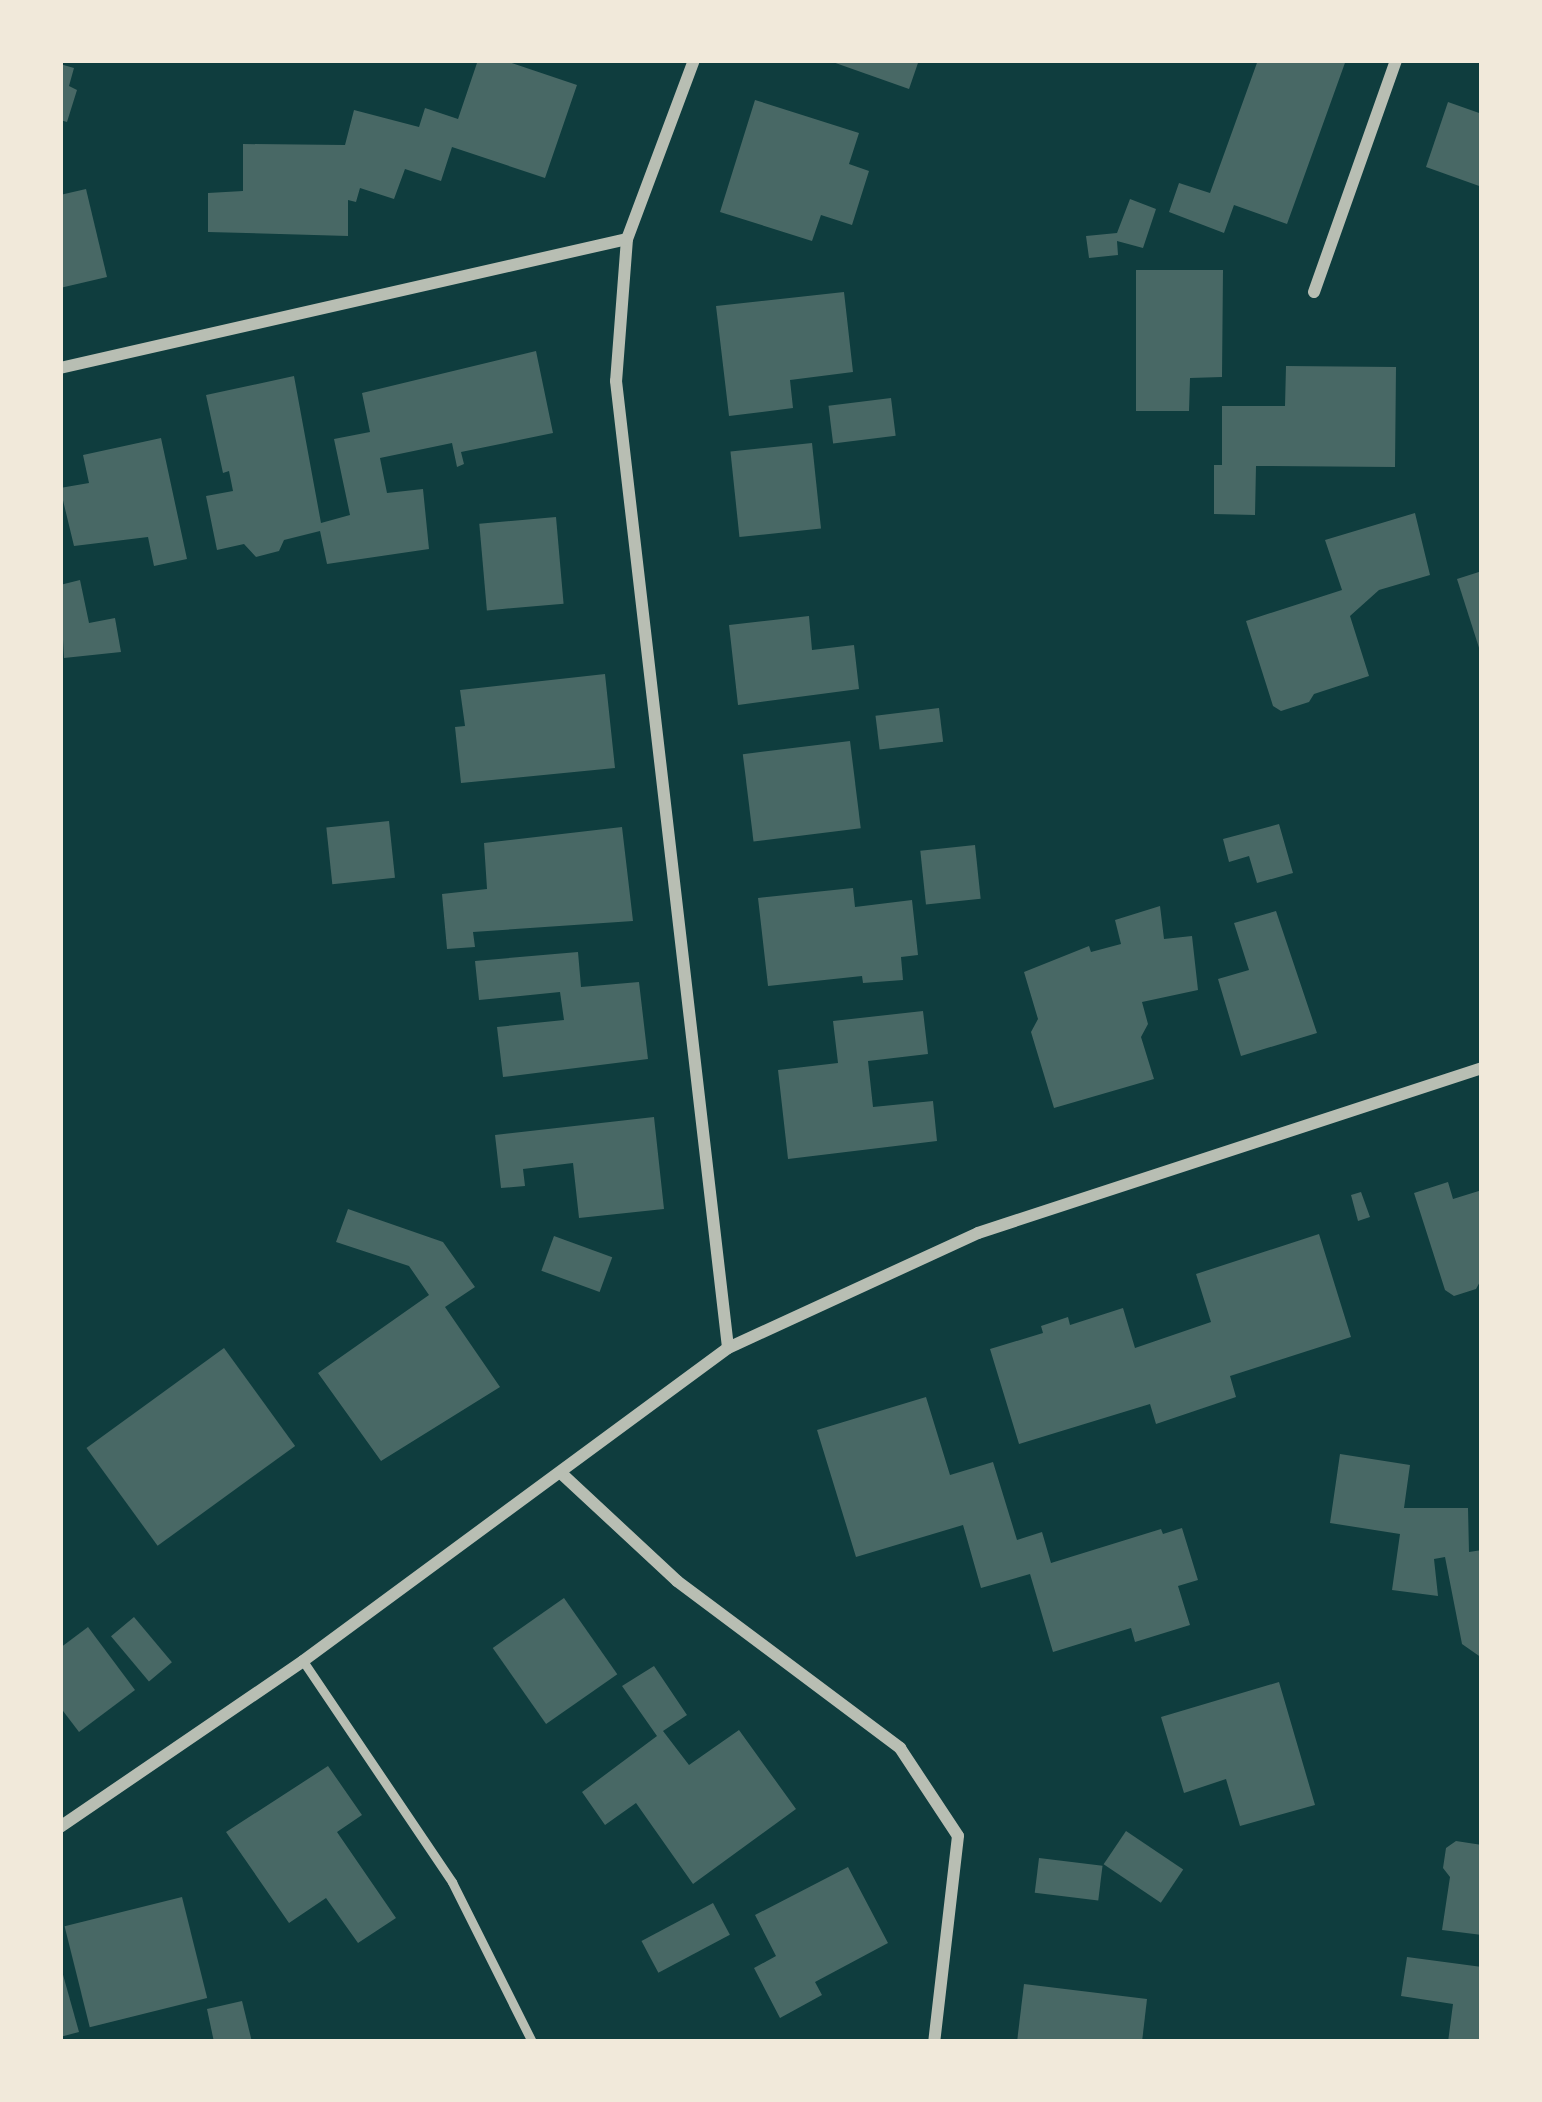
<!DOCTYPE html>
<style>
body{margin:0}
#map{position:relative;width:1542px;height:2102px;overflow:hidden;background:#0f3d3e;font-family:Manrope,sans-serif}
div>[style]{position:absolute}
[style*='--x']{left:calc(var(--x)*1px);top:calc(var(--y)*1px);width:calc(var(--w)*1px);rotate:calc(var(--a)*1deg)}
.building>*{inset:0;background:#486865;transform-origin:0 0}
.service>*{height:9px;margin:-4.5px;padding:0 4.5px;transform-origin:4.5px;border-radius:4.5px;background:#b8beb3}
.minor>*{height:12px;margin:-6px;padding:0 6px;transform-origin:6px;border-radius:6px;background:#b8beb3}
span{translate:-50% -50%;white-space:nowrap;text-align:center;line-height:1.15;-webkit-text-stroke:12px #f1e9da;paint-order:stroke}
.frame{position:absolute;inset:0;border:63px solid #f1e9da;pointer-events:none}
</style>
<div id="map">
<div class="building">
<i style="clip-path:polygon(478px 60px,503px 60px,577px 85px,545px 178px,452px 147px,441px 181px,405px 169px,394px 199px,360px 188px,356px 202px,348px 200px,348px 236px,208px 232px,208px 193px,243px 191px,243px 144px,345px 145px,354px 110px,419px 127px,425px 108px,458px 119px)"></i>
<i style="clip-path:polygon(827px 60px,919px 60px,909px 89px)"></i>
<i style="clip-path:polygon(1258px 60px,1346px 60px,1287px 224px,1234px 205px,1224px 233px,1169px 212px,1179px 183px,1210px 193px)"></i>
<i style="clip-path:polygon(60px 64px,74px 68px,69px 86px,77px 90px,67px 122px,60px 120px)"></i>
<i style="clip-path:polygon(755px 100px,859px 133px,849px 164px,869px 171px,852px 225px,821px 215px,812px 241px,720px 212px)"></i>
<i style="clip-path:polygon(1448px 102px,1482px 114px,1482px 187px,1426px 167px)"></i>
<i style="clip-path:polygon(86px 189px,107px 277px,60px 288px,60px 195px)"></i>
<i style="clip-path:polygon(1130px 199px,1156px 209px,1143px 248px,1117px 241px,1118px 255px,1089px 258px,1086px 236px,1117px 233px)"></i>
<i style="clip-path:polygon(1136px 270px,1223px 270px,1222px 377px,1190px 378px,1189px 411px,1136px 411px)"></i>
<i style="clip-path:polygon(844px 292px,853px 372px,790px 380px,793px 408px,729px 416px,716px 306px)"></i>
<i style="clip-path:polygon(536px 351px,553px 433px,461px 452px,464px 464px,457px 467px,452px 443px,380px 458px,387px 493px,423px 489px,429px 549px,327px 564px,320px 531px,284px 540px,279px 551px,256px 557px,244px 544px,217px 550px,206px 496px,233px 491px,229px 471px,223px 473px,206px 395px,294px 376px,321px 523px,350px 515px,334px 439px,370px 432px,362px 393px)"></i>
<i style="clip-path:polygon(1286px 366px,1396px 367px,1395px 467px,1256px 466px,1255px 515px,1214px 514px,1214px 465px,1222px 465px,1222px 406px,1285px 406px)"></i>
<i style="left:891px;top:398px;width:38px;height:63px;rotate:83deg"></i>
<i style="clip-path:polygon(161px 438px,187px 559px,154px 566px,148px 537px,74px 546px,60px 488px,89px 483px,83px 455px)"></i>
<i style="left:812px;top:443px;width:86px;height:82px;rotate:84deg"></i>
<i style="clip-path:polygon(1415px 513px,1430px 575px,1379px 590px,1350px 616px,1369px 676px,1314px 694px,1309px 702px,1281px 711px,1273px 706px,1246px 621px,1342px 590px,1325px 540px)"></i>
<i style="left:556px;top:517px;width:87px;height:77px;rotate:85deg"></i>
<i style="clip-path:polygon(1482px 571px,1482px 654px,1481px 654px,1457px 579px)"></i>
<i style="clip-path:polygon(80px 580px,89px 623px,115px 618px,121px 652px,64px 658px,60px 585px)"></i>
<i style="clip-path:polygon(809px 616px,812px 650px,854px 645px,859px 689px,738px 705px,729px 625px)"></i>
<i style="clip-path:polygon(605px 674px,615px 768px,461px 783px,455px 727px,465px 726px,460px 690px)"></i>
<i style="left:939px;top:708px;width:34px;height:64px;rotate:83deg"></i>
<i style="left:850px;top:741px;width:88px;height:108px;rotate:83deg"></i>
<i style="left:389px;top:821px;width:57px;height:63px;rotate:84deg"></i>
<i style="clip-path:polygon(1279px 824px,1293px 873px,1257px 883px,1249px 856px,1229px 862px,1223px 839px)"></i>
<i style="clip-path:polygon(622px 827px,633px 921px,473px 932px,475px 947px,447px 949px,442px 894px,487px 889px,484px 843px)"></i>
<i style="left:975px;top:845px;width:54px;height:55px;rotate:84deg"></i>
<i style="clip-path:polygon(853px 888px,855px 907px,912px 900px,918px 955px,901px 957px,903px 980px,863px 983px,862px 976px,768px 986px,758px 898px)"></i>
<i style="clip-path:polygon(1160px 906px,1164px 939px,1192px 936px,1198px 990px,1142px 1002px,1148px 1024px,1141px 1037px,1154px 1079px,1054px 1108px,1031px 1032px,1038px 1019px,1024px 972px,1089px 946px,1091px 952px,1121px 944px,1115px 920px)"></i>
<i style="clip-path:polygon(1276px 911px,1317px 1033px,1241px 1056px,1218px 979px,1249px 970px,1234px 923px)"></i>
<i style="clip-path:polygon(578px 952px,581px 987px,639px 982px,648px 1059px,503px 1077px,497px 1027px,564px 1020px,560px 992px,479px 1000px,475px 961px)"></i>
<i style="clip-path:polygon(923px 1011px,928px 1054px,868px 1061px,873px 1107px,933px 1101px,937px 1141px,788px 1159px,778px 1070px,838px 1063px,833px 1021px)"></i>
<i style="clip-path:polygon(654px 1117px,664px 1209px,579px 1218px,573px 1163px,523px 1169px,525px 1186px,501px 1188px,495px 1135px)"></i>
<i style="clip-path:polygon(1448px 1182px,1453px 1199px,1482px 1190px,1482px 1278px,1476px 1289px,1454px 1296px,1445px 1290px,1414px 1193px)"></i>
<i style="clip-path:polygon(1361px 1192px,1370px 1217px,1358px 1221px,1351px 1195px)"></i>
<i style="clip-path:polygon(348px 1209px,443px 1242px,475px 1287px,445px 1307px,500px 1387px,381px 1461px,318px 1373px,429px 1295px,409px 1266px,336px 1242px)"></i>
<i style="clip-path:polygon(1319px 1234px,1351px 1337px,1230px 1376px,1236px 1397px,1156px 1424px,1150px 1404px,1019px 1444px,990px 1349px,1043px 1333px,1041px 1326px,1068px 1317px,1070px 1325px,1123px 1308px,1135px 1348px,1211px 1322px,1196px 1274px)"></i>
<i style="left:554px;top:1236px;width:62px;height:37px;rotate:20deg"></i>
<i style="left:224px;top:1348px;width:121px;height:170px;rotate:54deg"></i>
<i style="clip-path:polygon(926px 1397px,950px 1475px,993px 1462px,1017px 1540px,1042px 1532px,1051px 1563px,1161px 1529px,1163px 1534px,1182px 1528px,1198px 1580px,1178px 1586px,1190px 1625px,1135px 1642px,1131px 1628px,1053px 1652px,1030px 1574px,981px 1588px,963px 1525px,856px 1557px,817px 1430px)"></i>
<i style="clip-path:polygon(1340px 1454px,1410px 1465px,1404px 1508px,1468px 1508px,1469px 1552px,1482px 1550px,1482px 1658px,1462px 1644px,1445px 1557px,1434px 1559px,1438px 1596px,1392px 1590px,1400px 1534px,1330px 1523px)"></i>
<i style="left:564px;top:1598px;width:93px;height:87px;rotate:55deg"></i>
<i style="left:134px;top:1617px;width:59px;height:30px;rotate:50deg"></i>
<i style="clip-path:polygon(88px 1627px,135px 1690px,79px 1732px,60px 1707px,60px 1648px)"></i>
<i style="clip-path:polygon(654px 1666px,687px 1715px,663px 1731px,689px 1765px,739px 1730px,796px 1809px,693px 1884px,636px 1803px,605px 1825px,582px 1792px,657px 1736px,622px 1686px)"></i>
<i style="clip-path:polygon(1279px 1682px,1315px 1805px,1240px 1826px,1226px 1779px,1184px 1793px,1161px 1717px)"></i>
<i style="clip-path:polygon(328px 1766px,362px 1815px,337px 1832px,396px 1918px,358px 1943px,326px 1898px,289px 1923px,226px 1832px)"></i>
<i style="left:1126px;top:1831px;width:69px;height:40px;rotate:34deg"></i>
<i style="clip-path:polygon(1456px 1841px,1482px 1845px,1482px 1935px,1442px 1930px,1450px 1877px,1443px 1868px,1446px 1848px)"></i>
<i style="left:1039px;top:1858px;width:64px;height:35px;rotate:7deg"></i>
<i style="clip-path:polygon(848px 1867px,888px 1943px,815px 1982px,822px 1995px,780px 2018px,754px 1968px,776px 1956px,755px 1915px)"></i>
<i style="left:182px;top:1897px;width:104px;height:121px;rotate:76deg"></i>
<i style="left:713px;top:1903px;width:36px;height:81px;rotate:62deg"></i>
<i style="clip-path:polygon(1407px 1957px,1482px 1967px,1482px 2042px,1448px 2042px,1453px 2004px,1401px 1996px)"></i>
<i style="clip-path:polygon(60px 1964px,79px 2032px,60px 2037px)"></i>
<i style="clip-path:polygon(1024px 1984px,1147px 1999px,1142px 2042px,1017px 2042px)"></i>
<i style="clip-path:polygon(242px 2001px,252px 2042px,214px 2042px,207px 2009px)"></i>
</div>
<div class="service">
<i style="--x:303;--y:1661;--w:267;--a:56"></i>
<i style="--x:452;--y:1882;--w:179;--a:63.4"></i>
</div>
<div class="minor">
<i style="--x:694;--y:60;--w:191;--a:110.5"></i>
<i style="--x:627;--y:239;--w:142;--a:94.4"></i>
<i style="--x:616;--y:381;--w:973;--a:83.39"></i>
<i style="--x:1314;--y:292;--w:246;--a:-70.5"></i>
<i style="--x:60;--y:368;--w:581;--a:-12.82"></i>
<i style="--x:562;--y:1474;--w:157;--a:42.9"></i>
<i style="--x:677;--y:1581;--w:279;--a:36.8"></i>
<i style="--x:900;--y:1748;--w:105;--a:56.6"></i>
<i style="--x:958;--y:1836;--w:207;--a:96.6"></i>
<i style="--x:60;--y:1827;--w:294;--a:-34.3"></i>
<i style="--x:303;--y:1661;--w:528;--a:-36.37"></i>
<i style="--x:728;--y:1348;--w:275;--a:-24.7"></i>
<i style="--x:978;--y:1233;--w:530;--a:-18.13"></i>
</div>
<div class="frame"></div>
</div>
